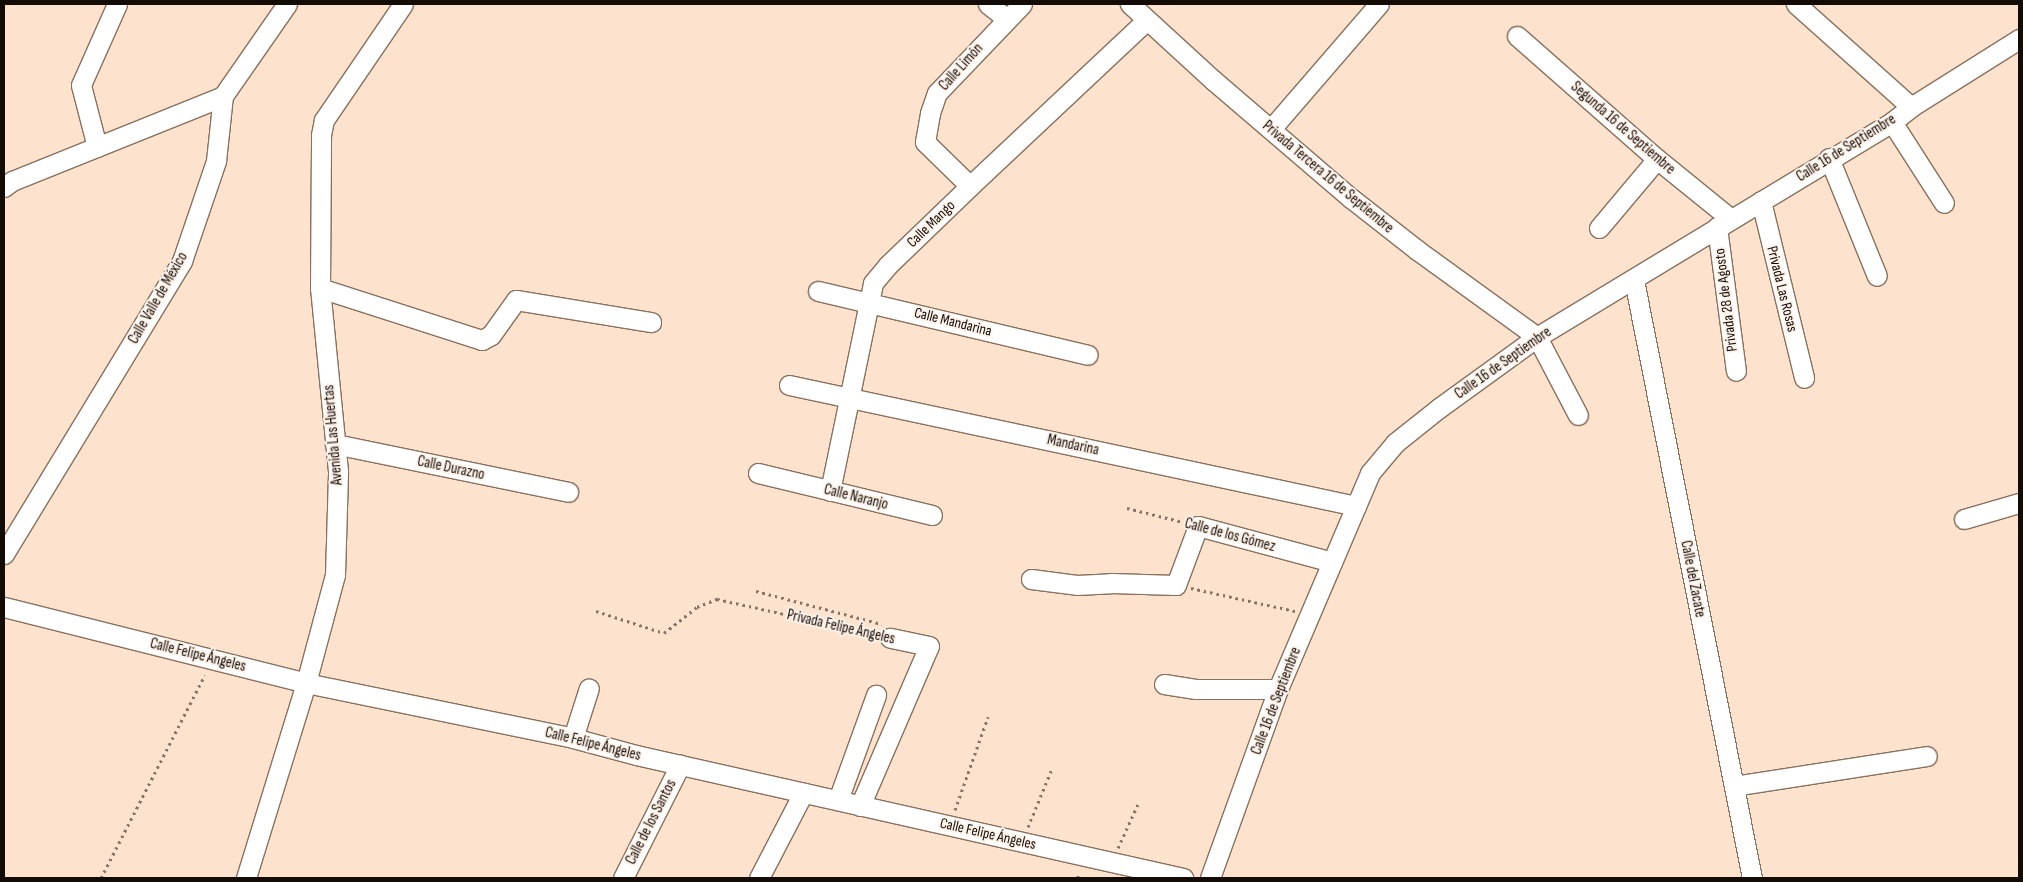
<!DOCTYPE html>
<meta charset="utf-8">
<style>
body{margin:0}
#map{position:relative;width:2023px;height:882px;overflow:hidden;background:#fde2cd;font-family:"Sofia Sans Condensed",sans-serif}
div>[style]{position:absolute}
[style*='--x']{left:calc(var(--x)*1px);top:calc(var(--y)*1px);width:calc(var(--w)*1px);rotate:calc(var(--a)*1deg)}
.path>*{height:3px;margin-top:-1.5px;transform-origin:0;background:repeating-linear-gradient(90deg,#867467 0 2.5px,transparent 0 6.5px)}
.roads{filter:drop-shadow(1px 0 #88715d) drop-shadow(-1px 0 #88715d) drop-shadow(0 1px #88715d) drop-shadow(0 -1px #88715d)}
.minor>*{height:19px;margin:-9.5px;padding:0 9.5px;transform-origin:9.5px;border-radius:9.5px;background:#fff}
span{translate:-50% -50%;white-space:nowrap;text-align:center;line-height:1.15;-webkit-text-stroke:4px #fef3ea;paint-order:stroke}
.street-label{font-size:15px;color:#130b05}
.frame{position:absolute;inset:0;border:5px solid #130b05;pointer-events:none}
</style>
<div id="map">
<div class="path">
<i style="--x:1127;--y:508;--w:58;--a:14"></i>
<i style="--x:1191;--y:588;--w:107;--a:12.5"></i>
<i style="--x:756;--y:591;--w:130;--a:14.7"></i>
<i style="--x:596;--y:611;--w:71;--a:17.9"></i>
<i style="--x:664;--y:633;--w:42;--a:-38.2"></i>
<i style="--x:697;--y:607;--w:22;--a:-22"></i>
<i style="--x:717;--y:599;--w:161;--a:12.6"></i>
<i style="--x:955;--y:810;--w:99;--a:-70.5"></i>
<i style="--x:1028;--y:827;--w:61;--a:-67.7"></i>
<i style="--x:1118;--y:848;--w:48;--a:-65.6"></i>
<i style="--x:101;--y:878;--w:228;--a:-62.9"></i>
<i style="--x:1078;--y:878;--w:6;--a:-90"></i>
</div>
<div class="roads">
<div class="minor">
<i style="--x:988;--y:4;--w:23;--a:38"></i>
<i style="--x:1130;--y:4;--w:113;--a:42.5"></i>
<i style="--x:1213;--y:80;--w:183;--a:40.6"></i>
<i style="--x:1352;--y:199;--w:83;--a:38.1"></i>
<i style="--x:1417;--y:250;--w:148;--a:35.9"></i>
<i style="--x:1537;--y:337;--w:88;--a:62.3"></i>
<i style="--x:1796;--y:4;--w:154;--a:41.8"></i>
<i style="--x:1517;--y:36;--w:186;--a:41.3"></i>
<i style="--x:1657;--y:159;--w:95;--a:39"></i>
<i style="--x:1892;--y:122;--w:96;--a:57.3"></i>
<i style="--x:1271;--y:129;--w:165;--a:-49.2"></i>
<i style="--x:97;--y:147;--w:64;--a:-104.5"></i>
<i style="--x:81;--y:85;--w:89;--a:-66"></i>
<i style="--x:1829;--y:158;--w:127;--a:67.9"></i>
<i style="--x:970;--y:186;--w:63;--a:-135.6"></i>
<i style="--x:925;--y:142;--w:29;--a:-80"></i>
<i style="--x:930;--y:113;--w:21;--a:-71"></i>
<i style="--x:937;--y:93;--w:123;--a:-46.3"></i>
<i style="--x:4;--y:187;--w:10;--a:-37"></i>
<i style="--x:12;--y:181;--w:227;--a:-21.9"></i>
<i style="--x:1761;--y:201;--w:182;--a:76.3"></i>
<i style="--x:1717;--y:227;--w:145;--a:82.5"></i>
<i style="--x:1599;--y:228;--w:90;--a:-50"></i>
<i style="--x:1634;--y:280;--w:610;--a:78.84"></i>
<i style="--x:320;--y:288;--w:170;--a:17.8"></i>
<i style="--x:482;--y:340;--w:10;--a:-29"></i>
<i style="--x:491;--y:335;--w:43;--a:-54.5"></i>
<i style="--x:516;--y:300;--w:137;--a:9.3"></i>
<i style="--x:818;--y:291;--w:277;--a:13.3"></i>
<i style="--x:789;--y:385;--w:580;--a:12.05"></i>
<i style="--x:335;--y:444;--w:238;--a:11.6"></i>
<i style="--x:758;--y:473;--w:179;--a:13.6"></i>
<i style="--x:830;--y:491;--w:212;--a:-78.3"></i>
<i style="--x:873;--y:283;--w:23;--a:-50"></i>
<i style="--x:888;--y:265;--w:114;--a:-43.9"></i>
<i style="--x:970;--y:186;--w:241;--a:-43.2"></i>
<i style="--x:1964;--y:519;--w:57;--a:-16.2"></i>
<i style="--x:4;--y:554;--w:343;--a:-58.7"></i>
<i style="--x:182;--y:261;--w:106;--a:-71.2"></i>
<i style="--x:216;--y:161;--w:65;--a:-83.9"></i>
<i style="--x:223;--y:96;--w:112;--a:-55.2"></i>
<i style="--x:1031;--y:579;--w:46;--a:7.4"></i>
<i style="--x:1077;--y:585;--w:34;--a:-3"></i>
<i style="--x:1111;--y:583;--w:65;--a:1.8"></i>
<i style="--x:1176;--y:585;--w:63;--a:-69.6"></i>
<i style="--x:1198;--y:526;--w:139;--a:15"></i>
<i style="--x:4;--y:607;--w:311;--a:14.1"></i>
<i style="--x:306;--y:683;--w:273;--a:11.6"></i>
<i style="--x:573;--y:738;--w:65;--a:15.1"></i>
<i style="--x:636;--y:755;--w:561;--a:12.67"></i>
<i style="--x:1164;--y:684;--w:32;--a:9"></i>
<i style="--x:1196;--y:689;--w:82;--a:0"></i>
<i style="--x:573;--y:738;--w:52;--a:-72.3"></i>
<i style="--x:1734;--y:786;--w:195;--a:-8.8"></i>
<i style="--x:838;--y:800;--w:112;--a:-70.1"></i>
<i style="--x:860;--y:806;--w:174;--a:-66.7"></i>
<i style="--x:929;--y:646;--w:40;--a:-168"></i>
<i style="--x:246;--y:878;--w:204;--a:-72.9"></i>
<i style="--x:306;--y:683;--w:112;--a:-75"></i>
<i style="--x:335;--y:575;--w:104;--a:-88.3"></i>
<i style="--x:338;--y:471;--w:184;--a:-95.6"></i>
<i style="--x:320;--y:288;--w:153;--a:-89.6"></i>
<i style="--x:321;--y:135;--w:15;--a:-79"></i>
<i style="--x:324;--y:120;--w:140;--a:-55.7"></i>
<i style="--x:623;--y:878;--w:127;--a:-63.2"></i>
<i style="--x:759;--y:878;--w:96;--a:-62.6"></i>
<i style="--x:1210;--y:878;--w:201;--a:-70.2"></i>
<i style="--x:1278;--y:689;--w:235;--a:-66.9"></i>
<i style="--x:1370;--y:473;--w:39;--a:-50"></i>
<i style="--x:1395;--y:443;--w:56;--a:-38.5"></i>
<i style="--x:1439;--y:408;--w:121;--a:-35.9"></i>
<i style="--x:1537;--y:337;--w:415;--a:-31.2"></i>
<i style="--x:1892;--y:122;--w:24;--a:-38"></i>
<i style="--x:1911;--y:107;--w:128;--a:-32.2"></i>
</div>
</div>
<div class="street-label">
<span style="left:961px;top:67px;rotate:-48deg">Calle Limón</span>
<span style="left:1623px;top:128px;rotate:41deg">Segunda 16 de Septiembre</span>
<span style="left:1846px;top:148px;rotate:-32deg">Calle 16 de Septiembre</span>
<span style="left:1328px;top:177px;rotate:40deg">Privada Tercera 16 de Septiembre</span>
<span style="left:931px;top:224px;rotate:-44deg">Calle Mango</span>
<span style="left:1782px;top:289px;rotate:76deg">Privada Las Rosas</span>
<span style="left:158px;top:298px;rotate:-60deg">Calle Valle de México</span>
<span style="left:1726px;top:300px;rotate:-97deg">Privada 28 de Agosto</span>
<span style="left:953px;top:322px;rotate:14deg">Calle Mandarina</span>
<span style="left:1503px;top:363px;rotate:-35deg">Calle 16 de Septiembre</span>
<span style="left:333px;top:435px;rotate:-95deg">Avenida Las Huertas</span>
<span style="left:1073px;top:445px;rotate:12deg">Mandarina</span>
<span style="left:451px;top:468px;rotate:12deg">Calle Durazno</span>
<span style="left:856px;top:497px;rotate:14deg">Calle Naranjo</span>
<span style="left:1230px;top:535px;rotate:15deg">Calle de los Gómez</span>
<span style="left:1693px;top:579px;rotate:79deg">Calle del Zacate</span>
<span style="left:841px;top:627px;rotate:13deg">Privada Felipe Ángeles</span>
<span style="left:198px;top:655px;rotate:14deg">Calle Felipe Ángeles</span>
<span style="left:1276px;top:701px;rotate:-69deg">Calle 16 de Septiembre</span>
<span style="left:593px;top:744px;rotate:14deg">Calle Felipe Ángeles</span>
<span style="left:651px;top:822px;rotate:-63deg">Calle de los Santos</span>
<span style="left:988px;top:834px;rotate:13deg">Calle Felipe Ángeles</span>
</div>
<div class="frame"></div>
</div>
